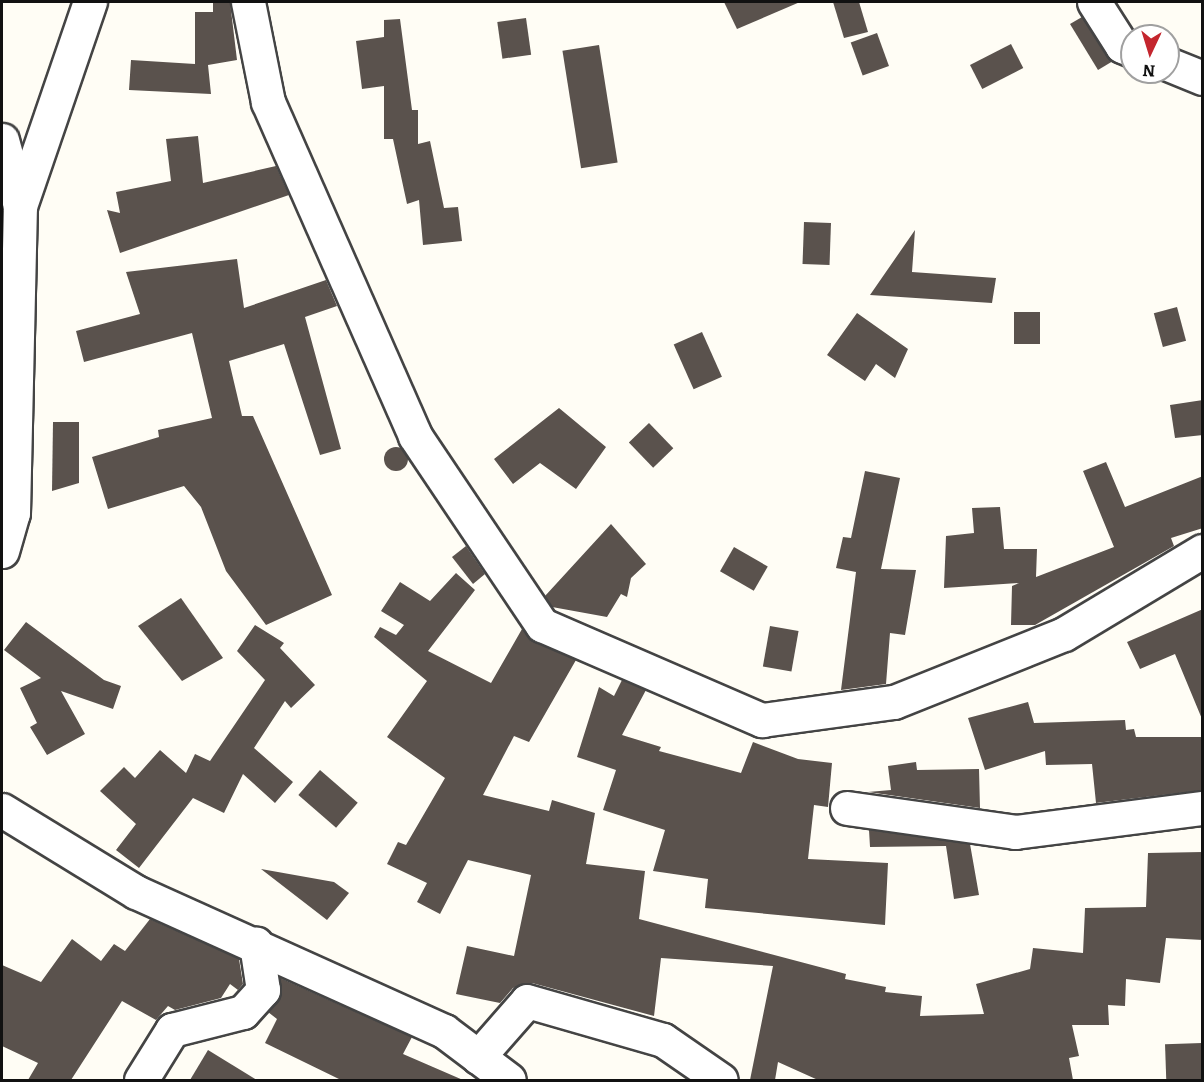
<!DOCTYPE html>
<style>
body{margin:0}
#map{position:relative;width:1204px;height:1082px;overflow:hidden;background:#fffdf5;font-family:Bitter,serif}
div>[style]{position:absolute}
[style*='--x']{left:calc(var(--x)*1px);top:calc(var(--y)*1px);width:calc(var(--w)*1px);rotate:calc(var(--a)*1deg)}
.building>*{inset:0;background:#5a524d;transform-origin:0 0}
.round{border-radius:50%}
.roads{filter:drop-shadow(2px 0 #444) drop-shadow(-2px 0 #444) drop-shadow(0 2px #444) drop-shadow(0 -2px #444)}
.minor>*{height:33px;margin:-16.5px;padding:0 16.5px;transform-origin:16.5px;border-radius:16.5px;background:#fff}
span{translate:-50% -50%;white-space:nowrap;text-align:center;line-height:1.15;-webkit-text-stroke:6px #fff;paint-order:stroke}
.frame{position:absolute;inset:0;border:3px solid #111;pointer-events:none}
.north{position:absolute;left:1120px;top:24px;width:60px;height:60px;box-sizing:border-box;background:#fff;border:2px solid #a0a0a0;border-radius:50%;rotate:184deg;font-size:16px;font-weight:700;line-height:24px;text-align:center;color:#111}
.north::after{content:'';display:block;margin:auto;width:21px;height:27px;background:#c4262e;clip-path:polygon(50% 0,100% 100%,50% 72%,0 100%)}
</style>
<div id="map">
<div class="building">
<i style="clip-path:polygon(213px 2px,230px 2px,237px 60px,208px 65px,211px 94px,129px 90px,131px 60px,195px 64px,195px 12px,213px 12px)"></i>
<i style="clip-path:polygon(724px 2px,800px 2px,737px 29px)"></i>
<i style="clip-path:polygon(833px 2px,859px 2px,868px 32px,844px 38px)"></i>
<i style="clip-path:polygon(1082px 17px,1113px 61px,1098px 70px,1070px 24px)"></i>
<i style="left:526px;top:18px;width:37px;height:29px;rotate:82deg"></i>
<i style="clip-path:polygon(400px 19px,412px 110px,418px 110px,418px 144px,430px 141px,444px 208px,458px 207px,462px 241px,423px 245px,419px 200px,407px 204px,393px 139px,384px 139px,384px 86px,362px 89px,356px 41px,384px 37px,384px 20px)"></i>
<i style="left:877px;top:33px;width:35px;height:28px;rotate:70deg"></i>
<i style="left:1011px;top:44px;width:27px;height:46px;rotate:63deg"></i>
<i style="left:599px;top:45px;width:119px;height:37px;rotate:81deg"></i>
<i style="clip-path:polygon(198px 136px,203px 183px,276px 166px,289px 195px,120px 253px,107px 210px,120px 213px,116px 192px,171px 181px,166px 139px)"></i>
<i style="left:804px;top:222px;width:27px;height:42px;rotate:2deg"></i>
<i style="clip-path:polygon(915px 230px,912px 272px,996px 278px,992px 303px,870px 295px)"></i>
<i style="clip-path:polygon(237px 259px,244px 308px,326px 280px,337px 306px,305px 317px,341px 449px,320px 455px,284px 344px,229px 361px,242px 416px,253px 416px,332px 595px,266px 625px,226px 571px,201px 507px,184px 486px,108px 509px,92px 457px,159px 437px,158px 430px,212px 418px,192px 333px,84px 362px,76px 331px,140px 314px,126px 272px)"></i>
<i style="left:1177px;top:307px;width:35px;height:24px;rotate:75deg"></i>
<i style="left:1014px;top:312px;width:26px;height:32px"></i>
<i style="clip-path:polygon(857px 313px,908px 349px,895px 378px,876px 364px,865px 381px,827px 355px)"></i>
<i style="left:702px;top:332px;width:49px;height:31px;rotate:66deg"></i>
<i style="clip-path:polygon(1203px 400px,1203px 435px,1175px 438px,1170px 405px)"></i>
<i style="clip-path:polygon(559px 408px,606px 447px,576px 489px,540px 463px,513px 484px,494px 459px)"></i>
<i style="clip-path:polygon(53px 422px,79px 422px,79px 483px,52px 491px)"></i>
<i style="left:649px;top:423px;width:35px;height:28px;rotate:46deg"></i>
<i class="round" style="left:384px;top:447px;width:24px;height:24px"></i>
<i style="clip-path:polygon(1106px 462px,1125px 507px,1203px 476px,1203px 528px,1171px 538px,1174px 546px,1035px 625px,1011px 625px,1012px 586px,1019px 583px,944px 588px,946px 536px,974px 533px,972px 508px,1000px 507px,1004px 549px,1037px 549px,1036px 577px,1114px 547px,1083px 471px)"></i>
<i style="clip-path:polygon(865px 471px,900px 478px,881px 569px,916px 570px,905px 635px,890px 633px,886px 684px,841px 690px,856px 572px,836px 568px,843px 537px,851px 538px)"></i>
<i style="clip-path:polygon(611px 524px,646px 564px,631px 578px,627px 597px,621px 594px,607px 617px,552px 607px,545px 596px)"></i>
<i style="clip-path:polygon(466px 546px,485px 574px,473px 584px,452px 557px)"></i>
<i style="left:734px;top:547px;width:39px;height:28px;rotate:30deg"></i>
<i style="clip-path:polygon(456px 573px,475px 590px,428px 651px,491px 683px,522px 629px,535px 642px,576px 660px,529px 742px,514px 736px,483px 795px,549px 811px,552px 800px,595px 813px,586px 864px,645px 871px,639px 919px,846px 974px,845px 979px,886px 987px,885px 992px,922px 996px,920px 1016px,984px 1014px,976px 984px,1030px 969px,1033px 948px,1083px 953px,1085px 908px,1146px 907px,1148px 853px,1203px 852px,1203px 940px,1166px 938px,1160px 983px,1126px 979px,1125px 1006px,1108px 1005px,1109px 1025px,1072px 1025px,1079px 1056px,1069px 1058px,1073px 1080px,818px 1080px,778px 1062px,775px 1080px,750px 1080px,773px 966px,661px 958px,654px 1016px,532px 983px,513px 988px,500px 1003px,456px 994px,467px 946px,514px 956px,531px 875px,468px 860px,440px 914px,417px 902px,427px 883px,387px 864px,398px 842px,406px 845px,445px 778px,387px 737px,427px 681px,374px 637px,380px 627px,396px 635px,404px 625px,381px 611px,400px 582px,430px 601px)"></i>
<i style="clip-path:polygon(181px 598px,223px 658px,182px 681px,138px 626px)"></i>
<i style="clip-path:polygon(1203px 609px,1203px 719px,1202px 719px,1175px 654px,1140px 669px,1127px 642px)"></i>
<i style="clip-path:polygon(26px 622px,104px 680px,121px 686px,113px 709px,61px 691px,85px 734px,47px 755px,30px 727px,37px 723px,20px 688px,41px 678px,4px 650px)"></i>
<i style="clip-path:polygon(255px 625px,284px 643px,280px 648px,315px 685px,291px 708px,285px 701px,254px 748px,293px 782px,275px 803px,243px 774px,224px 813px,193px 798px,139px 868px,116px 850px,136px 824px,100px 791px,124px 767px,135px 778px,160px 750px,186px 773px,195px 754px,210px 761px,265px 680px,237px 651px)"></i>
<i style="left:770px;top:626px;width:29px;height:41px;rotate:10deg"></i>
<i style="clip-path:polygon(622px 680px,646px 690px,622px 735px,661px 747px,659px 751px,741px 773px,753px 742px,798px 759px,832px 763px,828px 807px,814px 805px,808px 859px,888px 863px,885px 925px,705px 908px,708px 879px,653px 871px,665px 830px,603px 810px,616px 770px,577px 757px,599px 687px,614px 696px)"></i>
<i style="clip-path:polygon(1028px 702px,1034px 723px,1125px 720px,1126px 730px,1134px 729px,1136px 737px,1203px 737px,1203px 790px,1096px 803px,1092px 764px,1046px 765px,1045px 751px,985px 770px,968px 718px)"></i>
<i style="clip-path:polygon(916px 762px,917px 770px,979px 769px,980px 808px,868px 792px,891px 790px,888px 766px)"></i>
<i style="left:320px;top:770px;width:50px;height:33px;rotate:41deg"></i>
<i style="clip-path:polygon(869px 830px,970px 844px,979px 895px,954px 899px,946px 846px,870px 847px)"></i>
<i style="clip-path:polygon(261px 869px,334px 882px,349px 893px,327px 920px)"></i>
<i style="clip-path:polygon(150px 919px,239px 959px,243px 984px,238px 990px,230px 984px,221px 998px,175px 1010px,168px 1006px,156px 1020px,122px 1001px,71px 1080px,28px 1080px,38px 1063px,2px 1046px,2px 965px,41px 982px,72px 939px,101px 961px,114px 944px,125px 951px)"></i>
<i style="clip-path:polygon(280px 978px,412px 1037px,403px 1054px,463px 1080px,341px 1080px,265px 1043px,277px 1019px,268px 1012px,281px 996px)"></i>
<i style="left:1202px;top:1043px;width:37px;height:37px;rotate:88deg"></i>
<i style="clip-path:polygon(208px 1050px,257px 1080px,190px 1080px)"></i>
</div>
<div class="roads">
<div class="minor">
<i style="--x:248;--y:2;--w:102;--a:78.7"></i>
<i style="--x:268;--y:102;--w:365;--a:66.2"></i>
<i style="--x:415;--y:436;--w:228;--a:56.1"></i>
<i style="--x:542;--y:625;--w:240;--a:23.4"></i>
<i style="--x:762;--y:720;--w:133;--a:-7.8"></i>
<i style="--x:894;--y:702;--w:183;--a:-21.8"></i>
<i style="--x:1064;--y:634;--w:161;--a:-31"></i>
<i style="--x:1094;--y:2;--w:52;--a:57.5"></i>
<i style="--x:1122;--y:46;--w:11;--a:22"></i>
<i style="--x:1168;--y:64;--w:37;--a:22"></i>
<i style="--x:2;--y:140;--w:68;--a:74.7"></i>
<i style="--x:2;--y:551;--w:40;--a:-74"></i>
<i style="--x:13;--y:513;--w:307;--a:-88.7"></i>
<i style="--x:20;--y:206;--w:216;--a:-71.1"></i>
<i style="--x:847;--y:808;--w:170;--a:8.1"></i>
<i style="--x:1015;--y:832;--w:189;--a:-7.3"></i>
<i style="--x:2;--y:810;--w:157;--a:31.5"></i>
<i style="--x:136;--y:892;--w:338;--a:24.3"></i>
<i style="--x:444;--y:1031;--w:81;--a:37"></i>
<i style="--x:478;--y:1057;--w:74;--a:-48.8"></i>
<i style="--x:527;--y:1001;--w:141;--a:16"></i>
<i style="--x:663;--y:1040;--w:70;--a:34.6"></i>
<i style="--x:141;--y:1080;--w:59;--a:-58.2"></i>
<i style="--x:172;--y:1030;--w:73;--a:-14.2"></i>
<i style="--x:243;--y:1012;--w:30;--a:-48"></i>
<i style="--x:263;--y:990;--w:47;--a:-98.7"></i>
</div>
</div>
<div class="frame"></div>
<div class="north">N</div>
</div>
